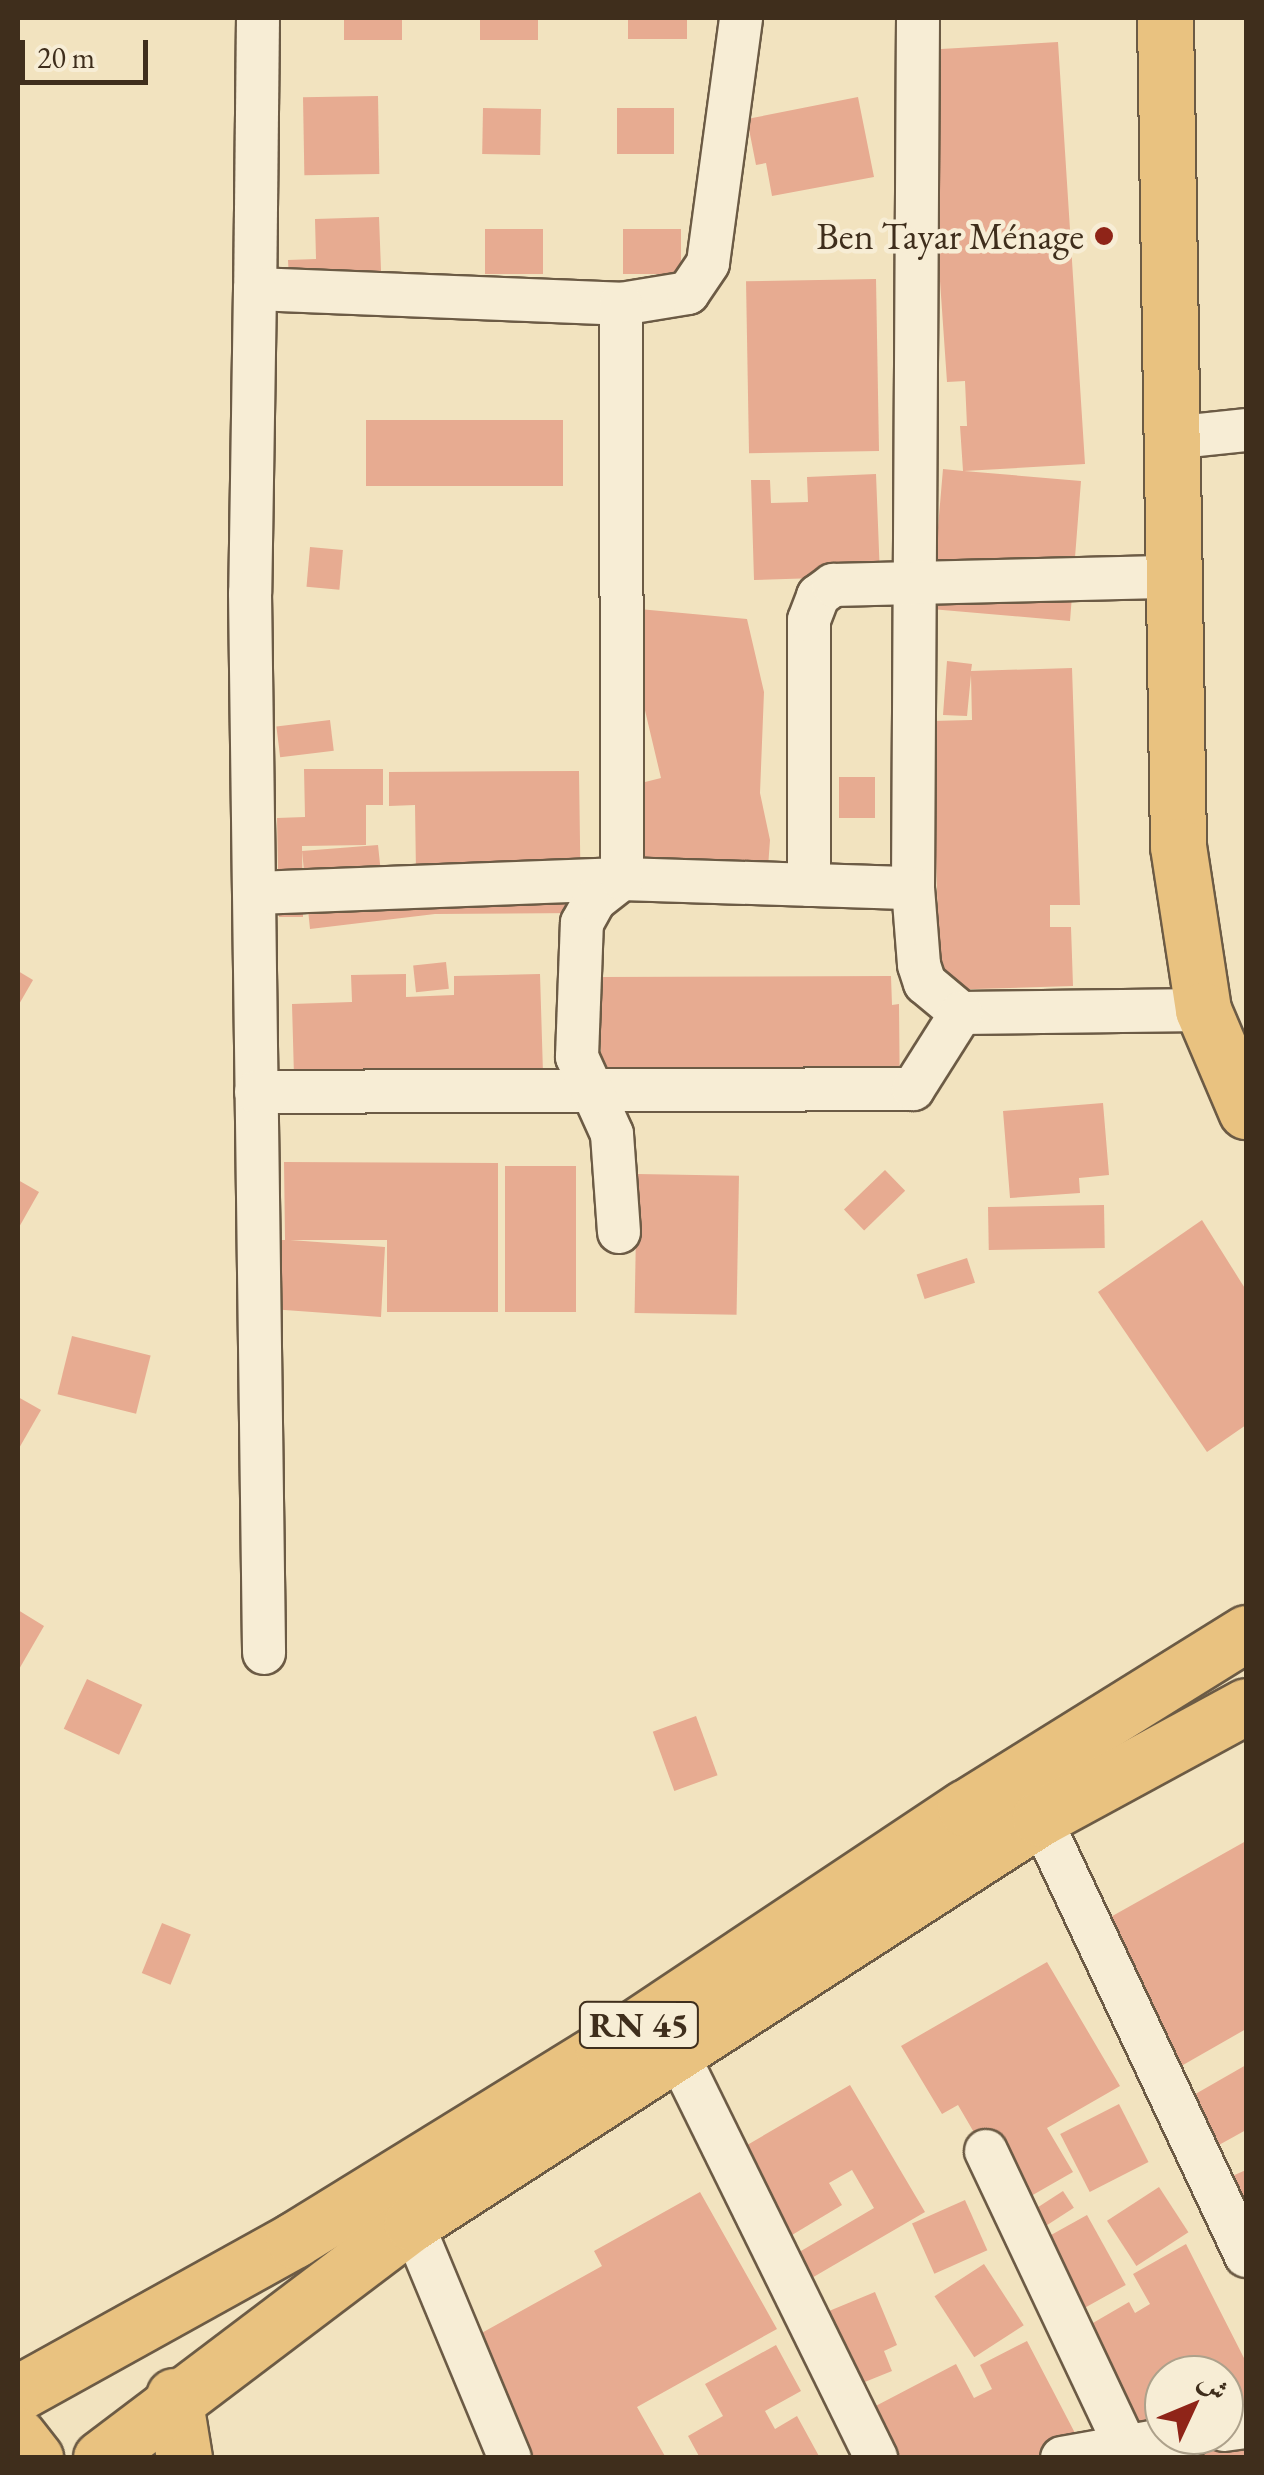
<!DOCTYPE html>
<meta charset="utf-8">
<style>
body{margin:0}
#map{position:relative;width:1264px;height:2475px;overflow:hidden;background:#f2e3bf;font-family:"EB Garamond",Amiri,serif}
div>[style]{position:absolute}
[style*='--x']{left:calc(var(--x)*1px);top:calc(var(--y)*1px);width:calc(var(--w)*1px);rotate:calc(var(--a)*1deg)}
.building>*{inset:0;background:#e7ab91;transform-origin:0 0}
.roads{filter:drop-shadow(2px 0 #6c5b45) drop-shadow(-2px 0 #6c5b45) drop-shadow(0 2px #6c5b45) drop-shadow(0 -2px #6c5b45)}
.minor>*{height:42px;margin:-21px;padding:0 21px;transform-origin:21px;border-radius:21px;background:#f7edd5}
.major>*{height:55px;margin:-27.5px;padding:0 27.5px;transform-origin:27.5px;border-radius:27.5px;background:#e9c280}
.dots>*{width:28px;height:28px;translate:-50% -50%;box-sizing:border-box;border:5px solid #f7edd5;border-radius:50%}
span{translate:-50% -50%;white-space:nowrap;text-align:center;line-height:1.15;-webkit-text-stroke:9px #f7edd5;paint-order:stroke}
.shield-label span{padding:2px 8px;background:#f7edd5;border:2px solid;border-radius:8px;-webkit-text-stroke-width:0}
.shield-label{font-size:35px;color:#3f2e1c;font-weight:700}
.poi-label{font-size:38px;color:#3f2e1c}
.right{translate:-100% -50%;text-align:right}
.frame{position:absolute;inset:0;border:20px solid #3f2e1c;pointer-events:none}
.north{position:absolute;left:1144px;top:2355px;width:100px;height:100px;box-sizing:border-box;background:#f7edd5;border:2px solid #ada18b;border-radius:50%;rotate:46deg;font-size:28px;font-weight:700;line-height:40px;text-align:center;color:#3f2e1c}
.north::after{content:'';display:block;margin:auto;width:35px;height:45px;background:#8f2418;clip-path:polygon(50% 0,100% 100%,50% 72%,0 100%)}
.scale{position:absolute;left:20px;top:40px;width:128px;height:45px;box-sizing:border-box;border:5px solid #3f2e1c;border-top:0;padding-left:12px;font-size:30px;line-height:35px;white-space:nowrap;color:#3f2e1c;-webkit-text-stroke:8px #f7edd5;paint-order:stroke}
</style>
<div id="map">
<div class="building">
<i style="left:344px;top:18px;width:58px;height:22px"></i>
<i style="left:480px;top:18px;width:58px;height:22px"></i>
<i style="left:628px;top:18px;width:59px;height:21px"></i>
<i style="clip-path:polygon(1058px 42px,1085px 464px,964px 471px,1081px 481px,1070px 621px,931px 609px,943px 469px,963px 471px,960px 426px,967px 426px,965px 381px,947px 382px,924px 50px)"></i>
<i style="left:378px;top:96px;width:78px;height:75px;rotate:89deg"></i>
<i style="clip-path:polygon(858px 97px,874px 177px,772px 196px,766px 163px,756px 165px,747px 119px)"></i>
<i style="left:483px;top:108px;width:58px;height:46px;rotate:1deg"></i>
<i style="left:617px;top:108px;width:57px;height:46px"></i>
<i style="clip-path:polygon(379px 217px,382px 296px,290px 299px,288px 260px,316px 259px,315px 219px)"></i>
<i style="left:485px;top:229px;width:58px;height:45px"></i>
<i style="left:623px;top:229px;width:58px;height:45px"></i>
<i style="left:876px;top:279px;width:172px;height:130px;rotate:89deg"></i>
<i style="left:366px;top:420px;width:197px;height:66px"></i>
<i style="clip-path:polygon(876px 474px,880px 576px,754px 580px,751px 480px,770px 480px,771px 503px,808px 502px,807px 477px)"></i>
<i style="left:310px;top:547px;width:33px;height:40px;rotate:5deg"></i>
<i style="clip-path:polygon(639px 609px,747px 619px,764px 692px,760px 793px,770px 840px,766px 895px,648px 895px,633px 832px,637px 784px,661px 778px,643px 702px,636px 701px)"></i>
<i style="clip-path:polygon(947px 661px,972px 664px,971px 671px,1072px 668px,1080px 905px,1050px 905px,1050px 927px,1071px 927px,1073px 986px,940px 990px,932px 721px,972px 720px,971px 675px,967px 716px,943px 715px)"></i>
<i style="left:330px;top:720px;width:31px;height:54px;rotate:83deg"></i>
<i style="clip-path:polygon(304px 769px,383px 769px,383px 805px,366px 805px,366px 845px,302px 846px,303px 917px,279px 917px,277px 818px,305px 817px)"></i>
<i style="clip-path:polygon(579px 771px,581px 913px,435px 914px,310px 929px,302px 851px,378px 845px,385px 911px,386px 875px,416px 874px,415px 805px,389px 806px,389px 772px)"></i>
<i style="left:839px;top:777px;width:36px;height:41px"></i>
<i style="left:446px;top:962px;width:27px;height:33px;rotate:84deg"></i>
<i style="clip-path:polygon(18px 971px,33px 980px,18px 1006px)"></i>
<i style="clip-path:polygon(406px 974px,406px 997px,454px 995px,454px 976px,540px 974px,544px 1106px,295px 1113px,292px 1004px,352px 1002px,351px 975px)"></i>
<i style="clip-path:polygon(891px 976px,892px 1005px,899px 1004px,900px 1108px,601px 1106px,601px 977px)"></i>
<i style="clip-path:polygon(1103px 1103px,1109px 1175px,1079px 1178px,1080px 1193px,1010px 1198px,1003px 1111px)"></i>
<i style="clip-path:polygon(284px 1162px,498px 1163px,498px 1312px,387px 1312px,387px 1240px,290px 1240px,385px 1247px,381px 1317px,271px 1309px,276px 1240px,285px 1240px)"></i>
<i style="left:576px;top:1166px;width:146px;height:71px;rotate:90deg"></i>
<i style="left:885px;top:1170px;width:29px;height:57px;rotate:46deg"></i>
<i style="left:637px;top:1174px;width:102px;height:139px;rotate:1deg"></i>
<i style="clip-path:polygon(18px 1180px,39px 1192px,18px 1229px)"></i>
<i style="left:1104px;top:1205px;width:43px;height:116px;rotate:89deg"></i>
<i style="clip-path:polygon(1202px 1220px,1246px 1290px,1246px 1425px,1207px 1452px,1098px 1292px)"></i>
<i style="left:967px;top:1258px;width:26px;height:53px;rotate:72deg"></i>
<i style="left:72px;top:1336px;width:81px;height:60px;rotate:14deg"></i>
<i style="clip-path:polygon(18px 1397px,41px 1410px,18px 1450px)"></i>
<i style="clip-path:polygon(18px 1610px,44px 1626px,18px 1671px)"></i>
<i style="left:87px;top:1679px;width:61px;height:55px;rotate:25deg"></i>
<i style="left:696px;top:1716px;width:63px;height:46px;rotate:70deg"></i>
<i style="clip-path:polygon(1246px 1841px,1246px 2029px,1169px 2073px,1091px 1928px)"></i>
<i style="left:162px;top:1923px;width:31px;height:54px;rotate:22deg"></i>
<i style="clip-path:polygon(1047px 1962px,1120px 2086px,1047px 2128px,1073px 2172px,1031px 2196px,979px 2141px,958px 2105px,942px 2114px,901px 2046px)"></i>
<i style="clip-path:polygon(1246px 2065px,1246px 2130px,1199px 2156px,1171px 2108px)"></i>
<i style="clip-path:polygon(850px 2085px,925px 2212px,798px 2286px,784px 2261px,874px 2208px,852px 2170px,829px 2183px,842px 2205px,782px 2241px,730px 2155px)"></i>
<i style="left:1119px;top:2104px;width:65px;height:66px;rotate:63deg"></i>
<i style="clip-path:polygon(1246px 2170px,1246px 2214px,1230px 2177px)"></i>
<i style="left:1159px;top:2187px;width:54px;height:62px;rotate:57deg"></i>
<i style="left:1063px;top:2191px;width:20px;height:41px;rotate:57deg"></i>
<i style="clip-path:polygon(700px 2192px,777px 2329px,637px 2407px,666px 2458px,506px 2458px,451px 2350px,602px 2266px,594px 2251px)"></i>
<i style="left:965px;top:2200px;width:55px;height:58px;rotate:66deg"></i>
<i style="left:1087px;top:2215px;width:80px;height:55px;rotate:61deg"></i>
<i style="clip-path:polygon(1186px 2244px,1246px 2362px,1246px 2458px,1201px 2458px,1188px 2435px,1224px 2435px,1224px 2375px,1164px 2375px,1164px 2435px,1176px 2435px,1189px 2458px,1156px 2458px,1062px 2341px,1129px 2302px,1135px 2313px,1150px 2304px,1133px 2274px)"></i>
<i style="left:984px;top:2264px;width:73px;height:59px;rotate:57deg"></i>
<i style="clip-path:polygon(875px 2292px,897px 2345px,884px 2351px,892px 2371px,830px 2396px,800px 2323px)"></i>
<i style="clip-path:polygon(1027px 2341px,1088px 2458px,876px 2458px,868px 2410px,956px 2364px,974px 2398px,992px 2389px,980px 2365px)"></i>
<i style="clip-path:polygon(776px 2345px,801px 2391px,765px 2411px,775px 2429px,797px 2416px,820px 2458px,700px 2458px,688px 2436px,723px 2416px,705px 2384px)"></i>
</div>
<div class="roads">
<div class="minor">
<i style="--x:258;--y:18;--w:271;--a:90.6"></i>
<i style="--x:255;--y:289;--w:366;--a:2.3"></i>
<i style="--x:621;--y:304;--w:68;--a:-9.3"></i>
<i style="--x:688;--y:293;--w:36;--a:-56"></i>
<i style="--x:708;--y:263;--w:247;--a:-82.3"></i>
<i style="--x:918;--y:18;--w:870;--a:90.33"></i>
<i style="--x:913;--y:888;--w:77;--a:85.5"></i>
<i style="--x:919;--y:965;--w:19;--a:72"></i>
<i style="--x:925;--y:983;--w:47;--a:39.8"></i>
<i style="--x:961;--y:1013;--w:242;--a:-0.7"></i>
<i style="--x:255;--y:289;--w:304;--a:90.9"></i>
<i style="--x:250;--y:593;--w:1060;--a:89.24"></i>
<i style="--x:1171;--y:438;--w:75;--a:-6.1"></i>
<i style="--x:809;--y:885;--w:265;--a:-90"></i>
<i style="--x:809;--y:620;--w:26;--a:-69"></i>
<i style="--x:818;--y:596;--w:19;--a:-36"></i>
<i style="--x:833;--y:585;--w:339;--a:-1.4"></i>
<i style="--x:256;--y:893;--w:366;--a:-2.2"></i>
<i style="--x:622;--y:879;--w:291;--a:1.8"></i>
<i style="--x:256;--y:1092;--w:657;--a:-0.26"></i>
<i style="--x:913;--y:1089;--w:90;--a:-57.7"></i>
<i style="--x:619;--y:1232;--w:98;--a:-94.1"></i>
<i style="--x:612;--y:1134;--w:85;--a:-114.4"></i>
<i style="--x:577;--y:1057;--w:134;--a:-87.9"></i>
<i style="--x:582;--y:923;--w:26;--a:-61"></i>
<i style="--x:595;--y:900;--w:34;--a:-38"></i>
<i style="--x:622;--y:879;--w:575;--a:-90.1"></i>
<i style="--x:1040;--y:1818;--w:484;--a:64.8"></i>
<i style="--x:678;--y:2055;--w:449;--a:63.8"></i>
<i style="--x:986;--y:2151;--w:340;--a:64.7"></i>
<i style="--x:412;--y:2223;--w:255;--a:67.4"></i>
<i style="--x:1224;--y:2430;--w:22;--a:-8"></i>
<i style="--x:1062;--y:2458;--w:131;--a:-10.1"></i>
</div>
<div class="major">
<i style="--x:1165;--y:18;--w:828;--a:89.1"></i>
<i style="--x:1178;--y:846;--w:166;--a:81.3"></i>
<i style="--x:1203;--y:1010;--w:110;--a:66.9"></i>
<i style="--x:18;--y:2393;--w:316;--a:-29"></i>
<i style="--x:294;--y:2240;--w:363;--a:-31.7"></i>
<i style="--x:603;--y:2049;--w:435;--a:-33.7"></i>
<i style="--x:965;--y:1808;--w:331;--a:-31.9"></i>
<i style="--x:174;--y:2396;--w:63;--a:80.8"></i>
<i style="--x:18;--y:2436;--w:28;--a:52"></i>
<i style="--x:101;--y:2458;--w:390;--a:-37.1"></i>
<i style="--x:412;--y:2223;--w:747;--a:-32.82"></i>
<i style="--x:1040;--y:1818;--w:234;--a:-28.5"></i>
</div>
</div>
<div class="dots">
<i style="left:1104px;top:236px;background:#8f2418"></i>
</div>
<div class="shield-label">
<span style="left:639px;top:2025px">RN 45</span>
</div>
<div class="poi-label">
<span class="right" style="left:1084px;top:236px">Ben Tayar Ménage</span>
</div>
<div class="frame"></div>
<div class="north">ش</div>
<div class="scale">20 m</div>
</div>
